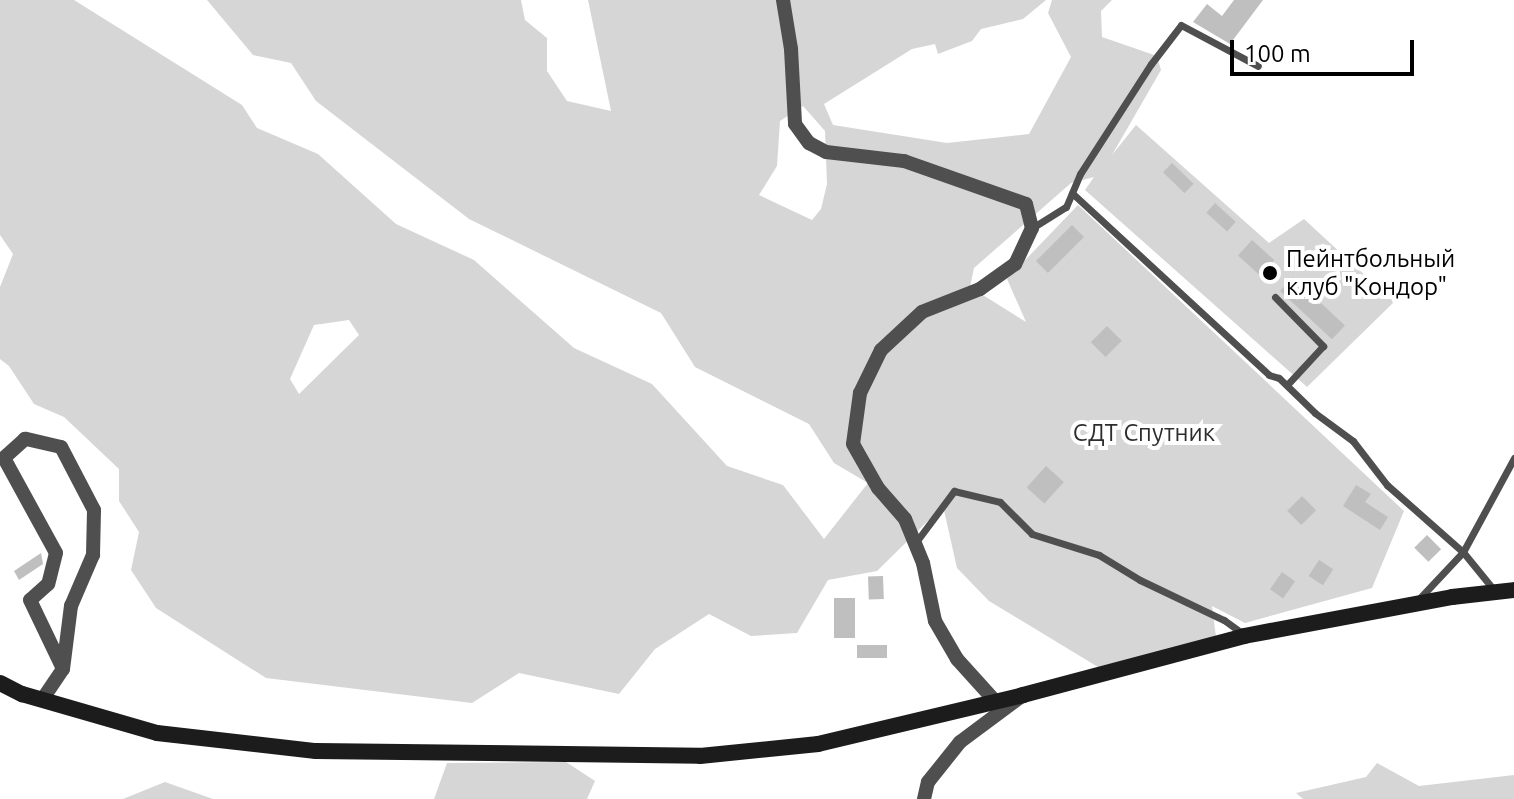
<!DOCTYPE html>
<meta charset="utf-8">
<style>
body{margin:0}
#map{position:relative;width:1514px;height:799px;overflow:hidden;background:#fff;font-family:Ubuntu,sans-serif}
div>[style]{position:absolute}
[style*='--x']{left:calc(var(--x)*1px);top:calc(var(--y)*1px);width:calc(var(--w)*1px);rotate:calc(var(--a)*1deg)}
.green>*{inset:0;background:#d6d6d6}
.building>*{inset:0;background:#bfbfbf;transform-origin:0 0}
.service>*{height:7px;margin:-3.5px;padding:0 3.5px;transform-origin:3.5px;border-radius:3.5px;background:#4f4f4f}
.minor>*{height:14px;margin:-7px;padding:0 7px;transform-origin:7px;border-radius:7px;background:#4f4f4f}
.secondary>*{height:16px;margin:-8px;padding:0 8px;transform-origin:8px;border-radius:8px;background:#1c1c1c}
.dots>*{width:22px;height:22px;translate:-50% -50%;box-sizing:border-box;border:4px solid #fff;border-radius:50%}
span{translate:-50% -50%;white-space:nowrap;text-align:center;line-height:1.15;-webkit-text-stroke:8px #fff;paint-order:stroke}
.poi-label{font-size:24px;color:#000}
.left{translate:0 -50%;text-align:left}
.park-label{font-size:24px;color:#2d2d2d}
.scale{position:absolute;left:1230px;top:40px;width:184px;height:36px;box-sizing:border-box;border:4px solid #000;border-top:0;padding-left:10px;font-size:24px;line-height:28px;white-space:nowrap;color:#000;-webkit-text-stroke:6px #fff;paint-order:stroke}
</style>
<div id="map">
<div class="green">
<i style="clip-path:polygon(evenodd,0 0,74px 0,242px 105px,257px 128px,318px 154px,396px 224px,474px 260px,574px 348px,652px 384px,727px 466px,783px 485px,824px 539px,868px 483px,834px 463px,809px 424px,695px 367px,661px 313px,469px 219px,316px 101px,291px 63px,253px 55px,207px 0,521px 0,525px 20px,547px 38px,547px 71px,567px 101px,611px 111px,588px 0,1046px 0,1023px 19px,981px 29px,972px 41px,938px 54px,935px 44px,912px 49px,824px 104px,833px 125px,947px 143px,1029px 134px,1071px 57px,1048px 13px,1052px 0,1112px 0,1101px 11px,1102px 37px,1157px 56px,1161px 70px,1112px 155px,1136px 125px,1269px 243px,1304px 219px,1394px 302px,1307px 387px,1085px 190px,1094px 177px,1071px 183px,974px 268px,970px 287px,1026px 322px,1007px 279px,1078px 205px,1404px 511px,1372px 588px,1245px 623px,1212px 606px,1216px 637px,1098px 667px,989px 601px,957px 568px,943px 506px,877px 571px,828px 580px,797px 633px,751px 636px,709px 614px,655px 649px,619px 694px,519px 673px,472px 703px,266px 678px,156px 608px,131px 570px,139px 532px,119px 501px,119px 469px,64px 417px,34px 404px,9px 366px,0 359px,0 287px,13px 254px,0 235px,0 0,803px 106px,825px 131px,827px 184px,821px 209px,812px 220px,759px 195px,777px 166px,780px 121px,803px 106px,0 0,349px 320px,359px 335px,299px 394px,290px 379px,314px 325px,349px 320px)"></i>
<i style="clip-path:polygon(566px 762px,595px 781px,587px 799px,434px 799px,447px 763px)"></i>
<i style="clip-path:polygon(1377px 763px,1419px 786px,1514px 775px,1514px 799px,1303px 799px,1296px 793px,1366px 777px)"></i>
<i style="clip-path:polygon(165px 782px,213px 799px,123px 799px)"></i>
</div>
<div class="building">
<i style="clip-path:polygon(1234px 0,1263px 0,1230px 44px,1193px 22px,1207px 4px,1222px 16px)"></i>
<i style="left:1172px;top:163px;width:30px;height:13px;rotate:44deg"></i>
<i style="left:1215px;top:203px;width:28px;height:13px;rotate:42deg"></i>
<i style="left:1072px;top:225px;width:17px;height:51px;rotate:45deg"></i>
<i style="left:1252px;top:240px;width:30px;height:21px;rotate:42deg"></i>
<i style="left:1293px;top:277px;width:71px;height:19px;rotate:43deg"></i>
<i style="left:1107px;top:326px;width:21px;height:23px;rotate:45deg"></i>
<i style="left:1046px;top:466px;width:24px;height:29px;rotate:42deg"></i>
<i style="clip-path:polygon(1356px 485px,1371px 494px,1365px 502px,1388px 517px,1380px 530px,1343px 506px)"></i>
<i style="left:1302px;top:496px;width:20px;height:21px;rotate:45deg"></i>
<i style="left:1427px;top:535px;width:20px;height:18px;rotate:45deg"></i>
<i style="clip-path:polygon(41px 553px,43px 564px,19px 580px,14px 571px)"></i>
<i style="left:1319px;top:560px;width:17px;height:19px;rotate:33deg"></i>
<i style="left:1282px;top:572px;width:16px;height:21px;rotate:35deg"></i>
<i style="left:883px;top:576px;width:23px;height:15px;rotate:88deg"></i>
<i style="left:834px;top:598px;width:21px;height:40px"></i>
<i style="left:857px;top:645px;width:30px;height:13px"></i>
</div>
<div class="service">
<i style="--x:1072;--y:193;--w:268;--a:42.7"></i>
<i style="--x:1269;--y:375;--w:10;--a:17"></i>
<i style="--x:1279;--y:378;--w:50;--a:44.2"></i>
<i style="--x:1315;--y:413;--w:47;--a:36.4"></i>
<i style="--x:1353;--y:441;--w:56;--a:52.3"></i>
<i style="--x:1387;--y:485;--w:101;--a:41.4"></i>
<i style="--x:1463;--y:552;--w:49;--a:50.8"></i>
<i style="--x:1032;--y:228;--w:40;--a:-32"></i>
<i style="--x:1066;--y:207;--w:36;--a:-67"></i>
<i style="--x:1080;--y:174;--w:131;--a:-57.2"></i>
<i style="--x:1151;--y:64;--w:49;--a:-52.4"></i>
<i style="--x:1181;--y:25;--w:87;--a:28"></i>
<i style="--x:1275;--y:297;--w:69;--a:45.6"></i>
<i style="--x:1323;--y:346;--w:53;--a:132.7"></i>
<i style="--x:916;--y:542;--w:64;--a:-53.3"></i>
<i style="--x:954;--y:491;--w:47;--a:13.4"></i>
<i style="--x:1000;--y:502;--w:45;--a:45"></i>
<i style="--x:1032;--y:534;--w:70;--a:17.4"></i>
<i style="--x:1099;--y:555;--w:48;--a:31.4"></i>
<i style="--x:1140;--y:580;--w:93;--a:25.5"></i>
<i style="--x:1224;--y:620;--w:24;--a:36"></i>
<i style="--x:1417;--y:601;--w:67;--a:-46.8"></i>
<i style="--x:1463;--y:552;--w:107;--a:-61.5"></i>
</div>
<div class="minor">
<i style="--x:783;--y:0;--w:50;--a:80.7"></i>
<i style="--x:791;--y:49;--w:75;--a:86.9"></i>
<i style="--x:795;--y:124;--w:24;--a:54"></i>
<i style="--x:809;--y:143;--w:19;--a:28"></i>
<i style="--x:826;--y:152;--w:79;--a:6.6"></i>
<i style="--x:904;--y:161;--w:129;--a:19.4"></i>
<i style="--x:1026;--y:204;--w:25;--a:76"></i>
<i style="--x:1032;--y:228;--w:40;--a:115"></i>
<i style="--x:1015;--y:264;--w:43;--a:144.5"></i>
<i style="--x:980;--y:289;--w:62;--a:158.4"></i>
<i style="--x:922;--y:312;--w:56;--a:137.2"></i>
<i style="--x:881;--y:350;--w:48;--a:116"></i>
<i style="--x:860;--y:393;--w:51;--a:97.8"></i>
<i style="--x:853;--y:444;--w:51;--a:60.4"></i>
<i style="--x:878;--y:488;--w:41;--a:48.9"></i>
<i style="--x:905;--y:519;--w:48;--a:67.8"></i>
<i style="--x:923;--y:563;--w:59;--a:78.3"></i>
<i style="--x:935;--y:621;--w:44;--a:59.9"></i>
<i style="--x:957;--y:659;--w:57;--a:47.9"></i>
<i style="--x:42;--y:700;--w:37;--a:-56"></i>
<i style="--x:63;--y:669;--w:64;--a:-82.8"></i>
<i style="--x:71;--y:606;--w:56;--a:-66.7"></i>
<i style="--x:93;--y:555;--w:45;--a:-88.7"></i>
<i style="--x:94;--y:510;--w:71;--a:-117.6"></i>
<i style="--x:61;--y:447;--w:37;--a:-167"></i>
<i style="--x:25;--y:439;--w:28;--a:138"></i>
<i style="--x:4;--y:458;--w:108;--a:61.3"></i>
<i style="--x:56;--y:553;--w:32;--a:104"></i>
<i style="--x:48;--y:584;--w:24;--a:138"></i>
<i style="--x:30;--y:600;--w:76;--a:64.4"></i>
<i style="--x:924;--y:799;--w:17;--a:-77"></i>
<i style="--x:928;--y:782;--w:51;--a:-51.3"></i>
<i style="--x:960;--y:742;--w:79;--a:-36.7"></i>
</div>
<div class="secondary">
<i style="--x:0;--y:683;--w:25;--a:27"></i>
<i style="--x:22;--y:694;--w:141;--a:16.1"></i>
<i style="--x:157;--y:733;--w:160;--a:6.5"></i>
<i style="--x:316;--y:751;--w:384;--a:0.7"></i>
<i style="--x:700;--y:756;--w:119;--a:-5.8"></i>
<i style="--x:818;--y:744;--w:211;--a:-13.4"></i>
<i style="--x:1023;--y:695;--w:229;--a:-14.9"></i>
<i style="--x:1244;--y:636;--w:212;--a:-10.6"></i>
<i style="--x:1452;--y:597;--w:62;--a:-6.4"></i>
</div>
<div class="dots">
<i style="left:1270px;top:273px;background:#000"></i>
</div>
<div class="poi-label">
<span class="left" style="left:1286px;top:273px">Пейнтбольный<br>клуб "Кондор"</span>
</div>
<div class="park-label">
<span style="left:1144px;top:433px">СДТ Спутник</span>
</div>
<div class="scale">100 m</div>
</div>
